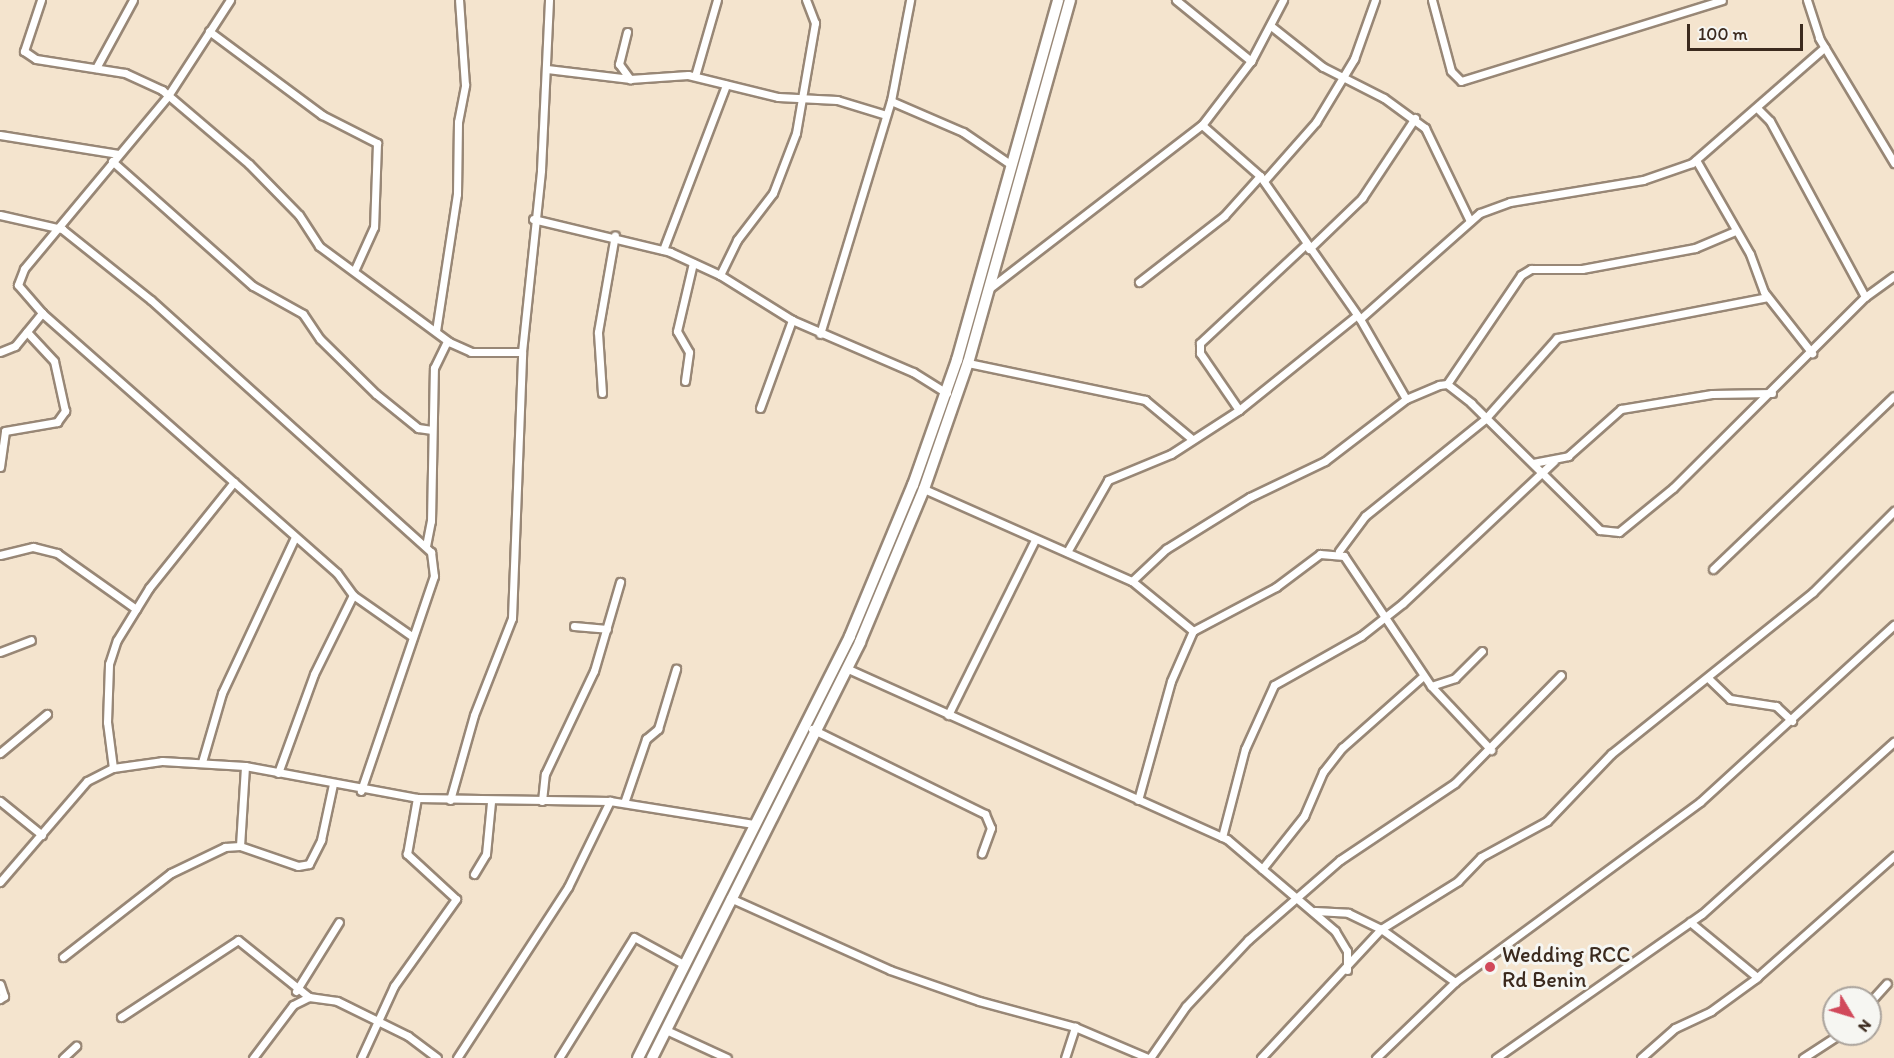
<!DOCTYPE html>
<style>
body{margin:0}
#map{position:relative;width:1894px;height:1058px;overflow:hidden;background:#f4e4ce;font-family:Itim,sans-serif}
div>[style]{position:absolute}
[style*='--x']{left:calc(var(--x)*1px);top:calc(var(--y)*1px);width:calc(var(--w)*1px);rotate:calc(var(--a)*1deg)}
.roads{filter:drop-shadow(2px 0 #988776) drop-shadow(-2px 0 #988776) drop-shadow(0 2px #988776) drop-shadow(0 -2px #988776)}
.minor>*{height:7px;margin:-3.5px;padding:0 3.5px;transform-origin:3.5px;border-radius:3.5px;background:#fff}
.trunk>*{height:10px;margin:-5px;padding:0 5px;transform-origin:5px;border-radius:5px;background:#fff}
.dots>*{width:16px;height:16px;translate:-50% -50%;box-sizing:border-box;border:3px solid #f6f6f2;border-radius:50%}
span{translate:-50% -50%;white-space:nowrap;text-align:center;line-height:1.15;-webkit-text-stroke:6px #f6f6f2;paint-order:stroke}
.poi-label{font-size:22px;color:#3b2a1e}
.left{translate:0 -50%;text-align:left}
.north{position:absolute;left:1822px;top:986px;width:60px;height:60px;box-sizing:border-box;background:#f6f6f2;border:2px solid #aba49d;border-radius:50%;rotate:128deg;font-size:16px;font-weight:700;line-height:24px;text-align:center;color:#3b2a1e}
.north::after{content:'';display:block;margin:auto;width:21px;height:27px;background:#d1495b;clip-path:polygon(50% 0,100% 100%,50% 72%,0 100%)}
.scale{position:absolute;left:1687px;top:24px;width:116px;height:27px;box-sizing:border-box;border:3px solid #3b2a1e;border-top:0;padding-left:8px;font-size:18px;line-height:21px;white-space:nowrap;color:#3b2a1e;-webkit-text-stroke:4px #f6f6f2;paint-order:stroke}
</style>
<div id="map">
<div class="roads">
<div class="minor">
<i style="--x:41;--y:0;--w:54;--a:108.4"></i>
<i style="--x:24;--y:51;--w:14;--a:34"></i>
<i style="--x:36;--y:59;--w:90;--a:8.9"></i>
<i style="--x:125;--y:73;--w:41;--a:24.7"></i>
<i style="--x:162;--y:90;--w:114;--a:40.4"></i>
<i style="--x:249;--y:164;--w:71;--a:45.6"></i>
<i style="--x:299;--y:215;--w:37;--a:57"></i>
<i style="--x:319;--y:246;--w:162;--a:36.4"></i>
<i style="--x:449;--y:342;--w:24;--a:24"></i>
<i style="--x:471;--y:352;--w:51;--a:0"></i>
<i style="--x:230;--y:0;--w:114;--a:122.9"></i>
<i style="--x:168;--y:96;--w:225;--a:129.8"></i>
<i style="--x:24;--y:269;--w:17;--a:111"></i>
<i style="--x:18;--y:285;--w:37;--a:49"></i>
<i style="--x:42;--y:313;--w:393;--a:41.4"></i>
<i style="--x:337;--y:573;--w:27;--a:54"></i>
<i style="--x:353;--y:595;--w:73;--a:35"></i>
<i style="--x:1176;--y:0;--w:97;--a:39.1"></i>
<i style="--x:1432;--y:0;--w:73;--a:75"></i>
<i style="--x:1451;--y:71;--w:14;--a:45"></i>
<i style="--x:1461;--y:81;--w:273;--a:-17.2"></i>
<i style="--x:1807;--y:0;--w:40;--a:72"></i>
<i style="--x:1819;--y:38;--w:146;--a:59"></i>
<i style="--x:1271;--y:26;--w:66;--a:38.3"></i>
<i style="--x:1323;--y:67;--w:68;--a:26.9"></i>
<i style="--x:1384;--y:98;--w:51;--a:36.2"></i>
<i style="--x:1425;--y:128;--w:103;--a:64.2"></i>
<i style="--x:209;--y:31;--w:141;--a:36.6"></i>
<i style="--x:322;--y:115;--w:62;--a:27"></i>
<i style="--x:377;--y:143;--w:84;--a:92"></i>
<i style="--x:374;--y:227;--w:46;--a:114.3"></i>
<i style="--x:627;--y:32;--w:33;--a:104"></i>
<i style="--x:619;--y:64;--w:19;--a:54"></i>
<i style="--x:96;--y:68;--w:77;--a:-61.4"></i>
<i style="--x:547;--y:69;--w:84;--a:6.9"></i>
<i style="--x:630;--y:79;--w:58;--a:-3.9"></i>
<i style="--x:688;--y:75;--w:93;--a:13.7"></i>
<i style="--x:778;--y:97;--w:59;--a:2.9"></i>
<i style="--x:837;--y:100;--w:51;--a:17"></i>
<i style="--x:695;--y:76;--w:79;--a:-73.9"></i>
<i style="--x:891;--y:101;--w:78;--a:23.3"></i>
<i style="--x:963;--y:132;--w:57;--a:34.2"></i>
<i style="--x:1757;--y:108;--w:18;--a:45"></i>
<i style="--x:1770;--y:121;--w:200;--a:61.6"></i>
<i style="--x:1202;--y:125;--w:77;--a:41.3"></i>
<i style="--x:1260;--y:176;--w:174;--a:55"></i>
<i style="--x:1360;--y:319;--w:92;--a:60.1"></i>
<i style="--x:0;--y:135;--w:120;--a:9.1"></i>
<i style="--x:1696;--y:160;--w:108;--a:60.1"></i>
<i style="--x:1750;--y:254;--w:40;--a:69.8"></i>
<i style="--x:1764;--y:292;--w:78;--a:51.8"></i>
<i style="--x:112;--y:161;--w:188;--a:41.6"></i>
<i style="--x:253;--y:286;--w:57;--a:29.2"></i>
<i style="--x:303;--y:314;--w:30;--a:56"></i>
<i style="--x:320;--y:339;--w:78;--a:44.5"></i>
<i style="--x:376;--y:394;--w:54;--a:39"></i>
<i style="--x:418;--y:428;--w:14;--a:8"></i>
<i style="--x:1264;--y:181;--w:79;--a:-48.6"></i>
<i style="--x:1316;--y:122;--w:74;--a:-58.9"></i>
<i style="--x:1354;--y:59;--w:63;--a:-70.4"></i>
<i style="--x:0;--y:215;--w:64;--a:12.7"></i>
<i style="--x:62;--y:229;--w:114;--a:38.6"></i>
<i style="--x:151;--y:300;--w:377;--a:42"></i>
<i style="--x:431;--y:552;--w:24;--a:83"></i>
<i style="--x:434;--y:576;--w:227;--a:108.8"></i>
<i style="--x:533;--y:219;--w:141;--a:13.5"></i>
<i style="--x:670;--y:252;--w:55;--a:24.7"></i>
<i style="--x:720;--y:275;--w:85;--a:32"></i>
<i style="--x:792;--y:320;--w:132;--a:23.3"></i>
<i style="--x:913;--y:372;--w:40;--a:32"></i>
<i style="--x:1309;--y:249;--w:74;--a:-43.9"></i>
<i style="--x:1362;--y:198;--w:96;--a:-56.5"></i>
<i style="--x:663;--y:250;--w:177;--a:-69.1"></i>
<i style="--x:720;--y:275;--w:39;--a:-64"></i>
<i style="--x:737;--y:240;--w:59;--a:-52.5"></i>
<i style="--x:773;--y:193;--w:64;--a:-69"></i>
<i style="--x:796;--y:133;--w:112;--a:-80.2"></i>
<i style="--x:815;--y:23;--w:25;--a:-111"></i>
<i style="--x:1139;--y:282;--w:108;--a:-37.8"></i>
<i style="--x:1224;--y:216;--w:54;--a:-48"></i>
<i style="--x:990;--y:288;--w:267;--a:-37.6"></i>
<i style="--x:1202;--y:125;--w:81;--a:-52.6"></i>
<i style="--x:1251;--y:61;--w:69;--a:-62.3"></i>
<i style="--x:1360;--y:319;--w:160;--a:-41.5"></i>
<i style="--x:1480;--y:213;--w:32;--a:-20"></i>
<i style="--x:1510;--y:202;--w:135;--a:-9.4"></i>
<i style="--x:1643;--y:180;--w:52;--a:-19.1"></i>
<i style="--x:1692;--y:163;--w:176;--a:-41.1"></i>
<i style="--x:436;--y:331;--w:139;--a:-81.3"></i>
<i style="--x:457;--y:194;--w:72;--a:-89.2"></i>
<i style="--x:458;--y:122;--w:38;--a:-79"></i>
<i style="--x:465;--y:85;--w:85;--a:-94"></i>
<i style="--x:820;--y:334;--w:244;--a:-73.1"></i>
<i style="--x:891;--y:101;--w:103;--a:-79.3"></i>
<i style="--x:0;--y:352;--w:16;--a:-22"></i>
<i style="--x:15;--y:346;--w:43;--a:-50.7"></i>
<i style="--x:968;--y:363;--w:181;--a:11.8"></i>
<i style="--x:1145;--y:400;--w:61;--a:39.7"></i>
<i style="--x:685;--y:381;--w:29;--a:-82"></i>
<i style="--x:689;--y:352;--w:24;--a:-120"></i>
<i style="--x:677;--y:331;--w:70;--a:-76.8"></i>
<i style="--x:1447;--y:384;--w:132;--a:-55.8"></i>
<i style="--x:1521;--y:275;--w:12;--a:-31"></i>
<i style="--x:1531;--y:269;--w:51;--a:0"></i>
<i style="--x:1582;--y:269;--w:115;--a:-10.5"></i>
<i style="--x:1695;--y:248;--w:43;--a:-23"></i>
<i style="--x:602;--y:393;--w:61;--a:-93.8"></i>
<i style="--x:598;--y:332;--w:98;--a:-80.1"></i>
<i style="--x:760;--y:408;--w:94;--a:-70"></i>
<i style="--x:1239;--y:410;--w:69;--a:-124.4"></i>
<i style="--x:1200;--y:353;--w:10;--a:-90"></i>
<i style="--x:1200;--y:343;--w:145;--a:-43"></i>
<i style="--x:1533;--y:463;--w:36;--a:-11"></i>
<i style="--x:1568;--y:456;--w:71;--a:-41.6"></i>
<i style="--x:1621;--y:409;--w:92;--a:-9.4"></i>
<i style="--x:1712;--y:394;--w:60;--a:-1"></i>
<i style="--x:0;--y:467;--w:36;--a:-82"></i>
<i style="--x:5;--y:431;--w:53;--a:-9.8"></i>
<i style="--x:57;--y:422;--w:14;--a:-54"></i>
<i style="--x:65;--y:411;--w:51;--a:-102.4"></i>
<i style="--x:54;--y:361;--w:40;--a:-133"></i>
<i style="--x:924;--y:489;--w:227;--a:23.9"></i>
<i style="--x:1132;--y:581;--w:79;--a:39.3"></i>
<i style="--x:426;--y:546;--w:25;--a:-79"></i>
<i style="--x:431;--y:521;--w:153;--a:-88.9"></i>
<i style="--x:434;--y:368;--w:30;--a:-64"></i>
<i style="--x:1339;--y:551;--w:44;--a:-53.4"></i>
<i style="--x:1365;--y:516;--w:154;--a:-38.9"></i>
<i style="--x:1485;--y:419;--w:108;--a:-48.4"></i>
<i style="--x:1557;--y:338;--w:214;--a:-11"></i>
<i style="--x:1067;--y:552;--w:83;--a:-60.3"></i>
<i style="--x:1108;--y:480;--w:68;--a:-22.4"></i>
<i style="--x:1171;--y:454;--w:81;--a:-32.9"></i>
<i style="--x:1239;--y:410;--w:151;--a:-38.8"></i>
<i style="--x:0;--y:555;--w:34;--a:-14"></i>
<i style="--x:33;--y:547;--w:25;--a:14"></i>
<i style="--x:57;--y:553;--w:97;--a:35.3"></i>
<i style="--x:1713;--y:569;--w:250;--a:-43.7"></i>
<i style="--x:1132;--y:581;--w:47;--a:-43.3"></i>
<i style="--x:1166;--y:549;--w:99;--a:-31.8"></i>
<i style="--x:1250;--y:497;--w:83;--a:-25.6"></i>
<i style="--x:1325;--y:461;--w:102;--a:-37.4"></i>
<i style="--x:1406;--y:399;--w:36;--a:-23"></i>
<i style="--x:1439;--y:385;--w:8;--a:-7"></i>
<i style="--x:1447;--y:384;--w:31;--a:38"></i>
<i style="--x:1471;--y:403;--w:181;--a:44.6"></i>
<i style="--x:1600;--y:530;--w:19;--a:6"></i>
<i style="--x:1619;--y:532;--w:70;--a:-39.2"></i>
<i style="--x:1673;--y:488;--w:271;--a:-44.9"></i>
<i style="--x:1865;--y:297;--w:36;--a:-36"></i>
<i style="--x:574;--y:626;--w:33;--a:5"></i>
<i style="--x:0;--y:652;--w:33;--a:-21"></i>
<i style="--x:846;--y:668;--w:418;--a:24.2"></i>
<i style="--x:1227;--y:839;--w:142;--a:40.4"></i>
<i style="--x:1335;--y:931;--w:23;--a:59"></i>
<i style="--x:1347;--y:951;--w:19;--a:90"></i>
<i style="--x:1708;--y:678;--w:30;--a:44"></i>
<i style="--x:1730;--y:699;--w:47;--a:8.7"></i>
<i style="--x:1776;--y:706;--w:22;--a:43"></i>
<i style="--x:1431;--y:686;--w:88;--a:46.8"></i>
<i style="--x:948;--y:715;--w:195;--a:-63.6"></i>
<i style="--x:812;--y:729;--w:193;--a:26.2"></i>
<i style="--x:985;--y:814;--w:15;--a:67"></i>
<i style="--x:991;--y:828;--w:27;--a:110"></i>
<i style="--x:0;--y:753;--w:61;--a:-39.7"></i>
<i style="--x:202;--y:762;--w:72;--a:-73.8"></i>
<i style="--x:222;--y:693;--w:170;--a:-64.9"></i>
<i style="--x:113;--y:768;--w:46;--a:-97.4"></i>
<i style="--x:107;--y:722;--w:58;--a:-88"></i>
<i style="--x:109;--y:664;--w:25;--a:-72"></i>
<i style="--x:117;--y:640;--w:61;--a:-58.4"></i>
<i style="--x:149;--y:588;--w:136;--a:-51.3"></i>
<i style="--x:278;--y:773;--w:105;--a:-70"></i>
<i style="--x:314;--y:674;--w:88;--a:-63.7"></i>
<i style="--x:450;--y:800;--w:88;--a:-74.2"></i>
<i style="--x:474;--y:715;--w:104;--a:-68.6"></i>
<i style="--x:512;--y:618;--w:266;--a:-87.8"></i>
<i style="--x:522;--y:352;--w:183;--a:-84"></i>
<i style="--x:541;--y:170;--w:170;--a:-87.3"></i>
<i style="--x:1138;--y:800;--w:123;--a:-74.5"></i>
<i style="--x:1171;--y:681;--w:55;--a:-66.3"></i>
<i style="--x:1193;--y:631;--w:94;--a:-27.9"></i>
<i style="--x:1276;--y:587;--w:55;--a:-36.9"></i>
<i style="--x:1320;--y:554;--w:24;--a:5"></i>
<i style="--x:1344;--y:556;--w:156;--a:56.2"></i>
<i style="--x:1431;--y:686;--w:25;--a:-18"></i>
<i style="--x:1455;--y:678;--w:38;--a:-45"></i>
<i style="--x:0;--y:801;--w:54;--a:39"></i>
<i style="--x:542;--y:801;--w:27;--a:-84"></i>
<i style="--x:545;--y:774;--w:114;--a:-64.6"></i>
<i style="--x:594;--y:671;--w:93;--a:-73.7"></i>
<i style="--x:624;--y:803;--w:68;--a:-71"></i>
<i style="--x:646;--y:739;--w:16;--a:-40"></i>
<i style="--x:658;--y:729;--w:63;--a:-73.3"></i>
<i style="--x:1222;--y:837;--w:91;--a:-75.4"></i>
<i style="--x:1245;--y:749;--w:70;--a:-65.6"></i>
<i style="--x:1274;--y:685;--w:100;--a:-29.4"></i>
<i style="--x:1361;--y:636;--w:53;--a:-38.2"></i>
<i style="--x:1403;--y:603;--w:207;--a:-43.2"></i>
<i style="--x:240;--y:846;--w:80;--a:-86.4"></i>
<i style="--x:1262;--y:869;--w:68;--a:-51.6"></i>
<i style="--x:1304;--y:816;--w:48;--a:-66.6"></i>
<i style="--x:1323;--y:772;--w:31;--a:-52"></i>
<i style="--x:1342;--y:748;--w:108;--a:-41.6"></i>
<i style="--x:474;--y:874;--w:23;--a:-59"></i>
<i style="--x:486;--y:854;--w:52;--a:-84.5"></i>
<i style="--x:0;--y:882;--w:133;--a:-49.3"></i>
<i style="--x:87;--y:781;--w:29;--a:-27"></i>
<i style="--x:113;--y:768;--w:49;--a:-8.1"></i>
<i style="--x:162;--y:761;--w:83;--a:3.4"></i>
<i style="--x:245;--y:766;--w:175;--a:10.5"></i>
<i style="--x:417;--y:798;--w:193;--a:0.9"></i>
<i style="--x:610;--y:801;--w:145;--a:9.1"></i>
<i style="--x:730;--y:898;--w:175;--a:24.2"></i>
<i style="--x:890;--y:970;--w:94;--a:19.2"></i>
<i style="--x:979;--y:1001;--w:99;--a:15.2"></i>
<i style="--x:1075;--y:1027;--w:79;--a:23"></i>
<i style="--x:1315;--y:911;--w:33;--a:3"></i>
<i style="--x:1348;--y:913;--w:37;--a:26"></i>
<i style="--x:1381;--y:929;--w:91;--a:35.6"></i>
<i style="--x:1690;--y:922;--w:87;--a:39.4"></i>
<i style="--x:63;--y:957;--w:137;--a:-37.9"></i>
<i style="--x:171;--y:873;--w:60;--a:-25.7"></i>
<i style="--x:225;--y:847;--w:15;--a:-4"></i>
<i style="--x:240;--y:846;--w:61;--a:19"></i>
<i style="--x:298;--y:866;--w:11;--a:-10"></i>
<i style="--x:309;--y:864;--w:27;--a:-63"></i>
<i style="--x:321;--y:840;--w:57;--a:-77.9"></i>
<i style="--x:0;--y:984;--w:13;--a:72"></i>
<i style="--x:4;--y:996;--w:5;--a:143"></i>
<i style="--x:296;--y:991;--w:81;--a:-58.1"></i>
<i style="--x:1870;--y:1002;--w:25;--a:-48"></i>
<i style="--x:121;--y:1017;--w:140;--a:-33.3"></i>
<i style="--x:238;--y:940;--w:91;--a:38.8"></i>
<i style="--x:666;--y:1030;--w:67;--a:24.7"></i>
<i style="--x:63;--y:1058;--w:18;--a:-43"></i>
<i style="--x:253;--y:1058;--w:66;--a:-53"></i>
<i style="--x:293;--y:1005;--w:18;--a:-27"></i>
<i style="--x:309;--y:997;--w:28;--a:8"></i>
<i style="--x:337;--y:1001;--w:79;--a:26.2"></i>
<i style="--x:408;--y:1036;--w:36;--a:37"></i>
<i style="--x:361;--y:1058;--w:79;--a:-65.4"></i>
<i style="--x:394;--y:986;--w:107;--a:-54.5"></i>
<i style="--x:456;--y:899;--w:67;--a:-137.4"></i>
<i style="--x:407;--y:854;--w:57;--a:-79.9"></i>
<i style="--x:457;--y:1058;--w:204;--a:-57"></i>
<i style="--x:568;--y:887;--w:96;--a:-64"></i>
<i style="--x:559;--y:1058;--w:142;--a:-58.2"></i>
<i style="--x:634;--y:937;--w:58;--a:28.8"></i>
<i style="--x:1065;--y:1058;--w:33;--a:-72"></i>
<i style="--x:1150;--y:1058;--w:63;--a:-55.3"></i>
<i style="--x:1186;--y:1006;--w:91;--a:-46.8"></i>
<i style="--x:1248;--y:940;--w:122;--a:-41"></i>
<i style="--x:1340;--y:860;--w:138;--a:-33.8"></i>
<i style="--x:1455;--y:783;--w:151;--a:-45.5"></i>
<i style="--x:1261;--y:1058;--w:176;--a:-47.1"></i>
<i style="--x:1381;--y:929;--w:91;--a:-31.9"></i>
<i style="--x:1458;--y:881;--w:33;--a:-46"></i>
<i style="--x:1481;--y:857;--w:75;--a:-28.6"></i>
<i style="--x:1547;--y:821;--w:93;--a:-46.3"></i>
<i style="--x:1611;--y:754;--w:259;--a:-38.7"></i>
<i style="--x:1813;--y:592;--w:115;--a:-45"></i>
<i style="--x:1376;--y:1058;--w:110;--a:-43.9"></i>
<i style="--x:1455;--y:982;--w:304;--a:-36.3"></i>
<i style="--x:1700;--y:802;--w:263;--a:-42.4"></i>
<i style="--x:1496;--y:1058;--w:251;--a:-35"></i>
<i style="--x:1702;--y:914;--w:258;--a:-41.9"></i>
<i style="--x:1641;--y:1058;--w:45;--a:-41.4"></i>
<i style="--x:1675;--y:1028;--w:40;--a:-25"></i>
<i style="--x:1711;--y:1011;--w:54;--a:-36"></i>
<i style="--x:1755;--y:979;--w:186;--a:-41.5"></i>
<i style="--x:1803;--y:1058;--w:44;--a:-33"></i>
</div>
<div class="trunk">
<i style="--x:638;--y:1058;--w:472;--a:-63.3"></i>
<i style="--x:850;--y:636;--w:164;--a:-67.4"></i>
<i style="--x:913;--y:485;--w:133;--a:-70.6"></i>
<i style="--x:957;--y:360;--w:374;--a:-74.3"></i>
<i style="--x:652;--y:1058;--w:465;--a:-63.4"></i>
<i style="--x:860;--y:642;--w:166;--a:-67.3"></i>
<i style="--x:924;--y:489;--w:133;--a:-70.8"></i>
<i style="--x:968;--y:363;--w:377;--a:-74.3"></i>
</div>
</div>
<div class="dots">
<i style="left:1490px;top:967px;background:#d1495b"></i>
</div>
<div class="poi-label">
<span class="left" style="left:1502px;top:967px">Wedding RCC<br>Rd Benin</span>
</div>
<div class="north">N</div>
<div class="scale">100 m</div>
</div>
